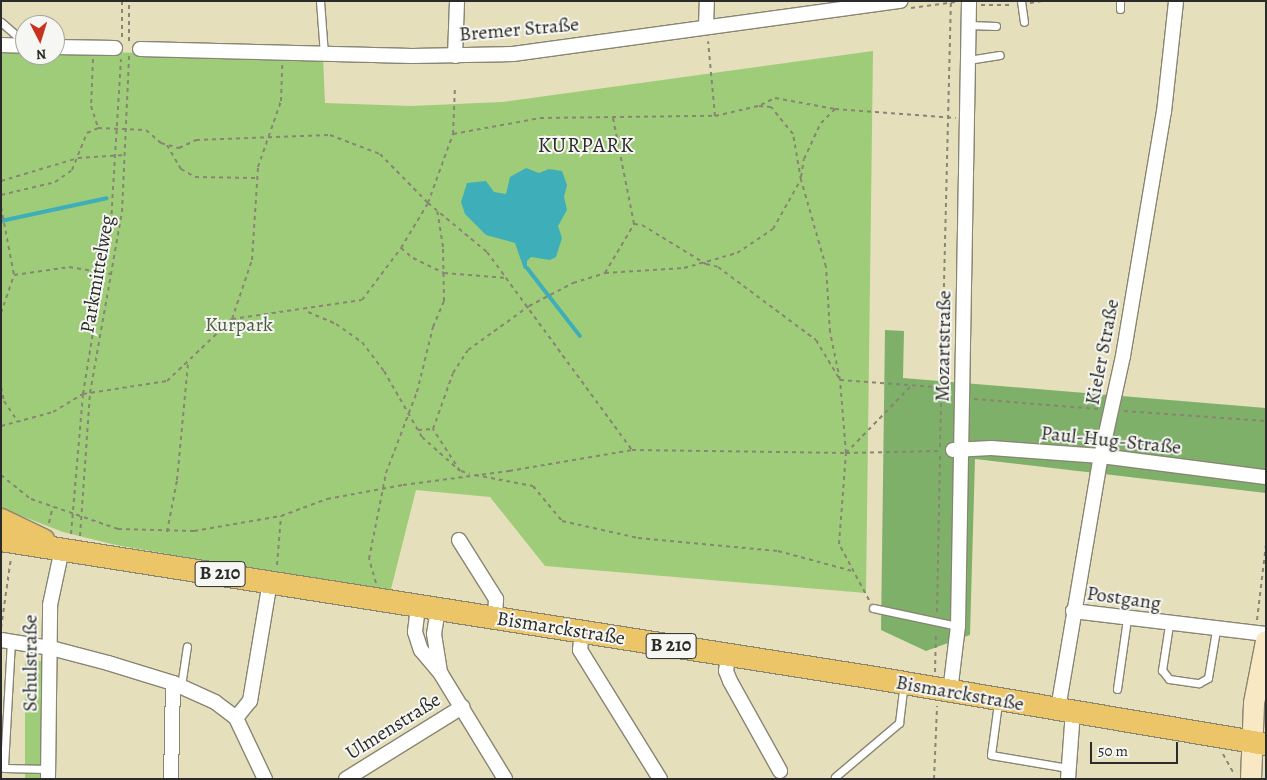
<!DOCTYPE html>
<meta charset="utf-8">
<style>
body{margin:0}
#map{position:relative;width:1267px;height:780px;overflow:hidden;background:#e6dfbb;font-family:Alegreya,serif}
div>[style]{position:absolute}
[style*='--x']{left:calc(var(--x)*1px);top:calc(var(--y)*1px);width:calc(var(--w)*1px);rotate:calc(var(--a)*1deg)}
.green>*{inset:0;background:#9ecc79;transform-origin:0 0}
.forest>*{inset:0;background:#7eb069}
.water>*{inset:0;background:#3eafb8}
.stream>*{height:4px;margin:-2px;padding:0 2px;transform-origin:2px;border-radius:2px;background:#3eafb8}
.path>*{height:2px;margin-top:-1px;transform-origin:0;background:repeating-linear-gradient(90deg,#888573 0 4px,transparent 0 8px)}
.roads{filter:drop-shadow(1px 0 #888573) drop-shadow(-1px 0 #888573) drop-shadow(0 1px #888573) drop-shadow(0 -1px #888573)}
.service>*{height:7px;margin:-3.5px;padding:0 3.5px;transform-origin:3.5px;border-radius:3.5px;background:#fff}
.minor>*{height:14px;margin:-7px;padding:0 7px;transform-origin:7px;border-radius:7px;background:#fff}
.secondary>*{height:20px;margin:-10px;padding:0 10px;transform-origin:10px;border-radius:10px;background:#f8e8c3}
.primary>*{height:22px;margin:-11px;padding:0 11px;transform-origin:11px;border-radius:11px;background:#edc569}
span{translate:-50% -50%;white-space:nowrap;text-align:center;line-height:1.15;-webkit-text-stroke:4px #f6f6f2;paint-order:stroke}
.shield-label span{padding:1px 4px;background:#f6f6f2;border:1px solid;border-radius:4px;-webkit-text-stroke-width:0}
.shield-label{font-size:19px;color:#2b2b2b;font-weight:700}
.street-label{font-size:20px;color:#2b2b2b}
.park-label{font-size:20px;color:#4e5b42}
.neighbourhood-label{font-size:21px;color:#2b2b2b;letter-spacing:1px}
.frame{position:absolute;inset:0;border:2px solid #2b2b2b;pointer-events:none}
.north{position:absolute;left:15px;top:15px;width:50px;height:50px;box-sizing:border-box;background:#f6f6f2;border:1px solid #a5a5a2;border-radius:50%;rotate:175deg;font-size:14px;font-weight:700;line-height:20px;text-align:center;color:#2b2b2b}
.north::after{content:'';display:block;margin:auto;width:18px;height:22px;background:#c8321e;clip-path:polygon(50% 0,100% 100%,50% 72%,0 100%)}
.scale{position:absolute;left:1090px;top:742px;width:88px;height:22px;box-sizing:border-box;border:2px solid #2b2b2b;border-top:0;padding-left:6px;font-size:15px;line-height:18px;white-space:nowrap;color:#2b2b2b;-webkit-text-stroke:4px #f6f6f2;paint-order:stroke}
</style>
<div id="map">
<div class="green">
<i style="clip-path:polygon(1px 50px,25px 51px,25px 55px,55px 55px,55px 51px,323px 57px,325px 103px,411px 106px,502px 102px,873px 51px,866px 593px,545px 566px,490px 497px,416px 490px,390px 593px,116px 545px,63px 532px,1px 508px)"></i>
<i style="left:45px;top:661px;width:118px;height:20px;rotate:90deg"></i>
</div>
<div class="forest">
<i style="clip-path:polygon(885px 330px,904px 331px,903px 378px,1266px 408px,1266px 493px,975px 459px,970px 635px,926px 651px,881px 630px)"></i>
</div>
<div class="water">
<i style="clip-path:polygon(526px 168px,539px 173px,549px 169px,562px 171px,567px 185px,564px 197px,567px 210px,558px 226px,562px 238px,556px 257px,550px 260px,531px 257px,527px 261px,527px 268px,524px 269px,515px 243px,486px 235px,465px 214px,461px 202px,467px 183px,486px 181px,494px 192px,506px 194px,510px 177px)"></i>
</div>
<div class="stream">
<i style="--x:1;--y:221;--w:108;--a:-12.2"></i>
<i style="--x:527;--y:268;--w:86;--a:52.1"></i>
</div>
<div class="path">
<i style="--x:1030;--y:3;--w:12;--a:-9"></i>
<i style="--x:981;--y:5;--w:32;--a:0"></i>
<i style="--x:911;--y:8;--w:45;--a:-7.6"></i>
<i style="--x:122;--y:37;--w:36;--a:-90"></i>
<i style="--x:129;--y:41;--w:40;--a:-90"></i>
<i style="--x:93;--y:59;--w:47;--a:92.4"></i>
<i style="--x:91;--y:106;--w:23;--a:72"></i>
<i style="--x:761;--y:105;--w:16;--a:-27"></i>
<i style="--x:775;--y:98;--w:61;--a:10.4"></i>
<i style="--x:835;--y:109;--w:121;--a:4.3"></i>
<i style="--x:453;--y:134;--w:48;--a:-87.6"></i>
<i style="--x:167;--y:145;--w:28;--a:60"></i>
<i style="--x:181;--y:169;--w:16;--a:30"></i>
<i style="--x:195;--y:177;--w:61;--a:0.9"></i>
<i style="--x:801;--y:177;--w:18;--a:-81"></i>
<i style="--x:804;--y:159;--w:40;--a:-65"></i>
<i style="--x:821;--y:123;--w:20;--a:-45"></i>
<i style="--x:1;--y:181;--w:80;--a:-16.6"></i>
<i style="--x:78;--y:158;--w:47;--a:-3.7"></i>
<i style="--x:1;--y:195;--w:56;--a:-13.5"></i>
<i style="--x:55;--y:182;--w:21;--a:-35"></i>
<i style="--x:72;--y:170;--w:40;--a:-68"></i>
<i style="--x:87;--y:133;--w:12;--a:-24"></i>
<i style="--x:98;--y:128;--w:48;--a:2.4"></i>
<i style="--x:146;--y:130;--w:20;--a:41"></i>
<i style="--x:161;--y:143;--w:19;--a:16"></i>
<i style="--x:179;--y:148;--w:19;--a:-25"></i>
<i style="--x:196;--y:140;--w:134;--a:-2.1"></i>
<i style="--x:330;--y:135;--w:53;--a:20.8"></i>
<i style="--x:380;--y:154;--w:69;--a:45.6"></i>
<i style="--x:428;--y:203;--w:77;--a:39.7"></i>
<i style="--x:487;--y:252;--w:245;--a:53.8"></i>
<i style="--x:1;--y:207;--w:69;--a:79.2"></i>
<i style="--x:14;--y:275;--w:56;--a:-8.3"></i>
<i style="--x:69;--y:267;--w:43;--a:9.5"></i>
<i style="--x:634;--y:224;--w:8;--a:7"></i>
<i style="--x:642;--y:225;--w:75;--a:31.4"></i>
<i style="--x:706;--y:264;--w:12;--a:14"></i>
<i style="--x:718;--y:267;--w:122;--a:36.7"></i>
<i style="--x:816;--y:340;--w:47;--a:59"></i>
<i style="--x:840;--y:380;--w:49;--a:-101.8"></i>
<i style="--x:830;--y:332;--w:65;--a:-93.5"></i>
<i style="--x:826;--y:267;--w:91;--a:-106"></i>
<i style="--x:801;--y:180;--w:47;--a:-99.9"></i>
<i style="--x:793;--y:134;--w:35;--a:-129"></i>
<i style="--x:771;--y:107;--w:13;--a:-176"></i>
<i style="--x:758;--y:106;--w:44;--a:166.9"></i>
<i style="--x:401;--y:248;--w:16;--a:40"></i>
<i style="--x:413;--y:258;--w:34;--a:26"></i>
<i style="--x:444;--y:273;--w:63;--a:4.5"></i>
<i style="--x:605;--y:273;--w:79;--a:-3.6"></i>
<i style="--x:684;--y:268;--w:55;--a:-15.8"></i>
<i style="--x:737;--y:253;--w:43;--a:-33.7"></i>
<i style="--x:773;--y:229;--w:55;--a:-60.6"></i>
<i style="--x:308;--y:312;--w:30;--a:23"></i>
<i style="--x:336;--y:324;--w:32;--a:35"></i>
<i style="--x:362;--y:342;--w:36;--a:53"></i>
<i style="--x:384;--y:371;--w:76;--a:60.1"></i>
<i style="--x:422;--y:437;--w:51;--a:41.8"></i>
<i style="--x:460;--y:471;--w:50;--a:-122.7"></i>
<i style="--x:433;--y:429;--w:59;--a:-70.3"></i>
<i style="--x:453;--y:373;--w:27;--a:-57"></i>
<i style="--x:468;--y:350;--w:75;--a:-35.8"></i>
<i style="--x:529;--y:306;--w:50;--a:-27.6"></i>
<i style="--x:573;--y:283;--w:34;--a:-17"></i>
<i style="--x:605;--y:273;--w:57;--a:-59.4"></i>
<i style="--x:634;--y:224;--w:108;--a:-101.2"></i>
<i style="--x:1;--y:313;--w:40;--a:-71.1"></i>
<i style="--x:232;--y:319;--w:62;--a:-71.3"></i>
<i style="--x:252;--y:260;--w:93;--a:-86.3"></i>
<i style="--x:258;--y:167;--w:70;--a:-70.8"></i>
<i style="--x:281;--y:101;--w:37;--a:-88"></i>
<i style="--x:1;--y:387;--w:14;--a:78"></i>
<i style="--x:4;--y:401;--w:23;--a:56"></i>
<i style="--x:974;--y:399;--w:125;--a:4.6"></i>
<i style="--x:1124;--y:411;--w:142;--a:4"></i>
<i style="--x:1;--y:426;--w:54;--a:-15.1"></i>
<i style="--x:53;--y:412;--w:35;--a:-31"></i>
<i style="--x:83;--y:394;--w:85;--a:-8.8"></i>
<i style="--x:167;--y:381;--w:90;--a:-43.6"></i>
<i style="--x:232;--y:319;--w:131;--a:-8.3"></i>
<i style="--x:362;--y:300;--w:65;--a:-53.1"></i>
<i style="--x:401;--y:248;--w:52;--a:-59"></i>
<i style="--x:428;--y:203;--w:73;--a:-70.1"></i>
<i style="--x:453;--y:134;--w:88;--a:-10.4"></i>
<i style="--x:540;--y:118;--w:175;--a:-0.7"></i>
<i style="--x:715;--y:116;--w:75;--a:-95.3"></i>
<i style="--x:418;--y:430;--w:15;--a:-4"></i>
<i style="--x:940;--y:447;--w:446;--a:-88.6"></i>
<i style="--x:846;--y:453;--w:92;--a:-45.9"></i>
<i style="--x:461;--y:471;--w:9;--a:18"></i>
<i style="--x:1;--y:475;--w:38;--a:39"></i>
<i style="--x:31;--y:499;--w:92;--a:19"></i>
<i style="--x:118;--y:529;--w:76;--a:1.5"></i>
<i style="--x:194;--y:531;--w:88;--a:-9.8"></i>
<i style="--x:281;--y:516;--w:49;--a:-20.3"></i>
<i style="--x:327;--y:499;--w:77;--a:-10.4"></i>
<i style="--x:403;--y:485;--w:107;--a:-7.5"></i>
<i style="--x:509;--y:471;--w:125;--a:-9.7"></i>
<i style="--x:632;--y:450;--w:214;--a:0.8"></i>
<i style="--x:846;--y:453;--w:94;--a:-1.2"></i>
<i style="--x:475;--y:475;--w:59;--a:10.7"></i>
<i style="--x:533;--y:486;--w:45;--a:50.4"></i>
<i style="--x:562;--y:521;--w:78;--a:12.6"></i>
<i style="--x:638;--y:538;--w:141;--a:5.3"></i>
<i style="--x:778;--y:551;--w:77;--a:15.1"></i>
<i style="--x:49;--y:523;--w:17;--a:-77"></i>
<i style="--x:167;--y:532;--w:53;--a:-79.1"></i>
<i style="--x:177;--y:480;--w:118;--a:-84.6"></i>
<i style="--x:71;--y:534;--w:141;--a:-85.1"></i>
<i style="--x:83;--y:394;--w:174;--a:-80.8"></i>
<i style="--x:111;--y:222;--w:163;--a:-86.5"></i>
<i style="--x:80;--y:536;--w:143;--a:-86"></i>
<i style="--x:90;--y:393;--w:184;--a:-80"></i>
<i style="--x:122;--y:212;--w:156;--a:-87.4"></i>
<i style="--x:277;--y:565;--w:49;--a:-85.3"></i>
<i style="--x:376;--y:583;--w:25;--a:-106"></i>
<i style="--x:369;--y:559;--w:88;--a:-78.8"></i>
<i style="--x:386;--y:473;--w:87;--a:-69.1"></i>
<i style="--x:417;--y:392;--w:67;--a:-76.2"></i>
<i style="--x:433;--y:327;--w:28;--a:-67"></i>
<i style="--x:444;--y:301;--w:54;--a:-91.1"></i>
<i style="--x:443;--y:247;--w:36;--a:-99"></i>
<i style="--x:869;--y:600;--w:64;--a:-118.2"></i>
<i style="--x:839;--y:544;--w:91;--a:-85.6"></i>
<i style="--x:846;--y:453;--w:73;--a:-94.7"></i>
<i style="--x:840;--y:380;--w:109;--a:4.2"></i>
<i style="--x:937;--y:612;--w:160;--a:-88.9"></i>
<i style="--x:1257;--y:620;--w:77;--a:-83.2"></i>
<i style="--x:1;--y:628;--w:71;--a:-81.9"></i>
<i style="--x:935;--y:672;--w:40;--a:-88.6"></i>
<i style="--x:1223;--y:754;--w:23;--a:61"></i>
<i style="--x:934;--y:779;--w:73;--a:-87.6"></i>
</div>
<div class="roads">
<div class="service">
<i style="--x:320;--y:1;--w:53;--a:85.7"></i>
<i style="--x:1021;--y:1;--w:21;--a:82"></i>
<i style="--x:1120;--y:1;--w:8;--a:90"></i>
<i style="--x:1;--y:22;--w:32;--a:41"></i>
<i style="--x:969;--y:25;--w:27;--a:2"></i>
<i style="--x:968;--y:60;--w:32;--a:-9"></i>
<i style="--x:873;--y:608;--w:87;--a:12"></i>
<i style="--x:1169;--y:625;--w:46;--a:98.8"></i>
<i style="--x:1162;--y:670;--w:11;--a:52"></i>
<i style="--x:1169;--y:679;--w:30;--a:8"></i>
<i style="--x:1199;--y:683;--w:10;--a:-29"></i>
<i style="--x:1208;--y:678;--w:49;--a:-80.5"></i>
<i style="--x:11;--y:641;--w:127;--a:93.2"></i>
<i style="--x:4;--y:768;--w:44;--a:1.3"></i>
<i style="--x:181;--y:686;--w:40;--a:-81.5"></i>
<i style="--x:1117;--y:689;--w:71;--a:-81.9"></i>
<i style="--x:998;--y:703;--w:52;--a:97.7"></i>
<i style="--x:991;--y:755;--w:78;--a:9.6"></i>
<i style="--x:835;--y:777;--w:84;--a:-40.2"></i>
<i style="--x:899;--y:723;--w:38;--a:-83"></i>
</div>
<div class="minor">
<i style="--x:706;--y:26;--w:25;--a:-88"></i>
<i style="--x:1;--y:45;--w:24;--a:2"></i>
<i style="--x:55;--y:47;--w:60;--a:1"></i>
<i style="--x:140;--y:49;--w:272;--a:1.5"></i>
<i style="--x:412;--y:56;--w:101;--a:-1.1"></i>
<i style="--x:513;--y:54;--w:391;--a:-7.8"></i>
<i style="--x:455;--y:56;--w:55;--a:-87.9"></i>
<i style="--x:953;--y:450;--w:38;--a:-3"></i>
<i style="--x:991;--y:448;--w:110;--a:4.2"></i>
<i style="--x:1101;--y:456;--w:166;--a:7.3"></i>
<i style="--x:459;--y:540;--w:70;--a:57.9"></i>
<i style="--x:496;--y:599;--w:18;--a:93"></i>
<i style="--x:418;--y:607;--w:25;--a:97"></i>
<i style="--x:415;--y:632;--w:19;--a:72"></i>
<i style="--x:421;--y:650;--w:31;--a:50"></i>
<i style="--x:441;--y:674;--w:123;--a:58.6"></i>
<i style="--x:438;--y:609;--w:25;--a:99"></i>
<i style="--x:434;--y:634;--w:37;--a:81"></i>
<i style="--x:1073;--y:611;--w:194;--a:6.8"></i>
<i style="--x:582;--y:631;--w:19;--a:96"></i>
<i style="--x:580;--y:650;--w:152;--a:58.2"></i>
<i style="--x:1;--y:640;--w:51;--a:9.1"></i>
<i style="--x:51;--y:648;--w:59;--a:14.7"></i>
<i style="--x:108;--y:663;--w:68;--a:17.1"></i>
<i style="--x:173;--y:683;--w:46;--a:24.3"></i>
<i style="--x:215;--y:702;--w:26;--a:37"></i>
<i style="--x:236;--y:718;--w:68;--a:64.6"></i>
<i style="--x:729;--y:655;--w:16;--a:101"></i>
<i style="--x:726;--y:671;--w:11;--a:68"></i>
<i style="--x:730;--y:681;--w:103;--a:60.9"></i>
<i style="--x:950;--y:692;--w:66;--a:-83.1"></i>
<i style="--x:958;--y:626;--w:625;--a:-88.99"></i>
<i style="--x:1058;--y:709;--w:257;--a:-80.4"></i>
<i style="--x:1101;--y:456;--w:102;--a:-77.6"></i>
<i style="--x:1123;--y:356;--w:247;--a:-80.5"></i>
<i style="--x:1164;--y:112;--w:112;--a:-83.8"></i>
<i style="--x:236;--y:718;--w:22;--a:-51"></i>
<i style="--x:250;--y:701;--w:121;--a:-80.5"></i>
<i style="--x:48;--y:779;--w:174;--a:-89.3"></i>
<i style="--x:50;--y:605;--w:57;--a:-77.9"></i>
<i style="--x:171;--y:779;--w:96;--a:-88.8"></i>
<i style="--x:346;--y:779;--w:137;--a:-31.8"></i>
<i style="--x:1068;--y:779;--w:68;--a:-85.8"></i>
</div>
<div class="secondary">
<i style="--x:1251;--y:779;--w:76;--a:-87.7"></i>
<i style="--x:1254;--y:703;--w:63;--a:-79"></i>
</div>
<div class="primary">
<i style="--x:1;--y:520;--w:47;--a:25.5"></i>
<i style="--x:1;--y:540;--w:885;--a:8.97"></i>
<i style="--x:875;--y:678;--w:397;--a:9.6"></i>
</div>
</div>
<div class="shield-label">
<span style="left:220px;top:574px">B 210</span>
<span style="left:671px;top:646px">B 210</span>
</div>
<div class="street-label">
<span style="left:519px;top:29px;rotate:-5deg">Bremer Straße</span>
<span style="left:97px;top:274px;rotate:-80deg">Parkmittelweg</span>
<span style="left:943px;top:346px;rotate:-89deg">Mozartstraße</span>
<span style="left:1102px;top:352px;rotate:-79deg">Kieler Straße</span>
<span style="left:1111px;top:440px;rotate:6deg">Paul-Hug-Straße</span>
<span style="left:1124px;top:598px;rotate:8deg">Postgang</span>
<span style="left:561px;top:628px;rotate:9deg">Bismarckstraße</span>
<span style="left:30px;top:663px;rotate:-90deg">Schulstraße</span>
<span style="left:960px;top:693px;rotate:10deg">Bismarckstraße</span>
<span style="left:393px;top:726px;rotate:-32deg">Ulmenstraße</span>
</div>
<div class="park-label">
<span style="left:239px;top:324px">Kurpark</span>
</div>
<div class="neighbourhood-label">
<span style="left:586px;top:145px">KURPARK</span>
</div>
<div class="frame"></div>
<div class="north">N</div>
<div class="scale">50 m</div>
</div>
